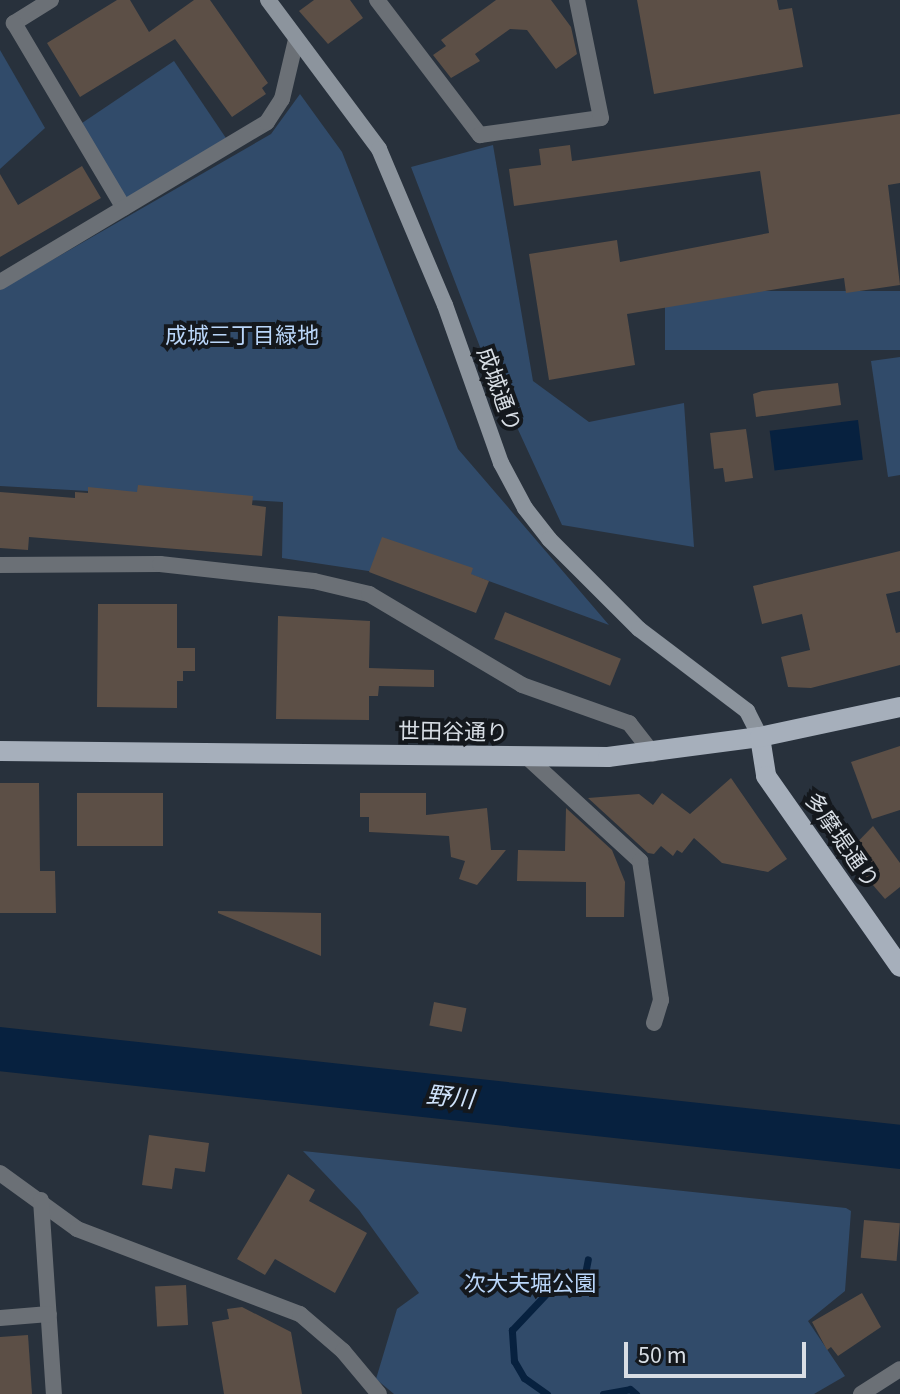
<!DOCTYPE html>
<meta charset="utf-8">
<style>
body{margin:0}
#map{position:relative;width:900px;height:1394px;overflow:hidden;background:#28313c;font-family:"Source Sans 3","Noto Sans JP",sans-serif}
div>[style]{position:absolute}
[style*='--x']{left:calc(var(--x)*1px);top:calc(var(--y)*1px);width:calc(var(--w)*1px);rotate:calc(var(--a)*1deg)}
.green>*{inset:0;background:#314b6a;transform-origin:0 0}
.water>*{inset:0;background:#07213f;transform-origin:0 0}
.stream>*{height:7px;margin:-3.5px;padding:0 3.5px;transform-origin:3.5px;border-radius:3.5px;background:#07213f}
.river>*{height:44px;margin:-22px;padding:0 22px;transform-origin:22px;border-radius:22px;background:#07213f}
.building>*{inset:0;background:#5c4f46;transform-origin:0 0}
.street>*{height:16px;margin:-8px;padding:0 8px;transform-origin:8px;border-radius:8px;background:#6b7076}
.secondary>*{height:16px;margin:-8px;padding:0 8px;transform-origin:8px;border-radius:8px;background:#8c949d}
.primary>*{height:20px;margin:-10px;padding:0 10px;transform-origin:10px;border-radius:10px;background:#a6afbb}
span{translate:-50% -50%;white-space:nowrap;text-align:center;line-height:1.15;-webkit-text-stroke:8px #14181d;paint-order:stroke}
.park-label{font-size:22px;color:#bad6f9}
.street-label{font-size:22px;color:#d8dee5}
.water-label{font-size:24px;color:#d0e3fb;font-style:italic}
.scale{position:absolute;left:624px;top:1342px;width:182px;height:36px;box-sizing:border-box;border:4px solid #d8dee5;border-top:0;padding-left:10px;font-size:24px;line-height:28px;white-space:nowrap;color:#d8dee5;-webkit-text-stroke:6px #14181d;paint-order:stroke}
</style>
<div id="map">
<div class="green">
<i style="clip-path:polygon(0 50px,45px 128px,0 169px)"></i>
<i style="left:174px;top:61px;width:101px;height:118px;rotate:56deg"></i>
<i style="clip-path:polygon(300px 94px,342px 152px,458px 449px,609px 625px,390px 545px,375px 572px,282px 558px,283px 502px,0 486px,0 290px,271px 134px)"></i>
<i style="clip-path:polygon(493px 145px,533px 381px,589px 422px,684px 403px,694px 547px,562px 525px,480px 347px,411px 167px)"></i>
<i style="left:900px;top:291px;width:59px;height:235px;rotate:90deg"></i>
<i style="clip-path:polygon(900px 357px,900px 475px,888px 477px,871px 361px)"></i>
<i style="clip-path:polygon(303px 1151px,846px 1208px,851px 1211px,845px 1291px,808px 1321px,845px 1376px,814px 1394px,394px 1394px,376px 1379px,397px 1309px,419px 1293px,359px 1210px)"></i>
</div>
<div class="water">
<i style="left:858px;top:420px;width:40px;height:89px;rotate:83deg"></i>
</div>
<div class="stream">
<i style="--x:547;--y:1394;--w:28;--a:-145"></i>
<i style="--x:524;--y:1378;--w:20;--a:-120"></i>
<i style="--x:514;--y:1361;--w:31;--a:-94"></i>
<i style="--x:512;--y:1330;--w:51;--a:-46.6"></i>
<i style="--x:547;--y:1293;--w:40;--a:-21"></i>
<i style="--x:584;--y:1279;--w:20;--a:-79"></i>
<i style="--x:603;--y:1394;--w:27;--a:-10"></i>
<i style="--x:630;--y:1389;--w:8;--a:40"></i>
</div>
<div class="river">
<i style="--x:0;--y:1049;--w:905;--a:6.21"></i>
</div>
<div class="building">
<i style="clip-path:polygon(117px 0,130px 0,149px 32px,194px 0,210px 0,268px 83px,262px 88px,266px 94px,232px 117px,175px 39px,80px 97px,47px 43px)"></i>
<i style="clip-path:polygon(314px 0,350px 0,363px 18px,328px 44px,299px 11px)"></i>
<i style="clip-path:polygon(496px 0,551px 0,571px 27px,577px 54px,556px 69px,527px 30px,510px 29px,475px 54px,480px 61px,451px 78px,433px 55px,446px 46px,441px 40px)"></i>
<i style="clip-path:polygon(637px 0,777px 0,779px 10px,792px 8px,803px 67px,654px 94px)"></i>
<i style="clip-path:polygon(900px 114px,900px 183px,888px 185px,900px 285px,846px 293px,844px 278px,627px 314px,635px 365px,549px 380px,529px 254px,617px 240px,620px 262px,769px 233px,760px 171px,514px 206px,509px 169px,541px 165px,539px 149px,570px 145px,572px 161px)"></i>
<i style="clip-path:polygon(82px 166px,101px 198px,0 257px,0 174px,18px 205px)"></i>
<i style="clip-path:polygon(838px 383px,841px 405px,756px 417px,753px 394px,762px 391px)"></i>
<i style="clip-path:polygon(746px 429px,753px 478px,725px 482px,723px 468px,714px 469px,710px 433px)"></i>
<i style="clip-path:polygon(138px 485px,253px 496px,252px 505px,266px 507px,262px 556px,29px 537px,28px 550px,0 548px,0 492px,75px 498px,75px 492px,88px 493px,88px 487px,137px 492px)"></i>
<i style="clip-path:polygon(382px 537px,473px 568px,471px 574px,489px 581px,476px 613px,369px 572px)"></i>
<i style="clip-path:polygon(900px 551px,900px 591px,886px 594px,896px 633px,900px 632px,900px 665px,811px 688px,788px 687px,781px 657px,810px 650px,802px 614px,762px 624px,753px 586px)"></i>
<i style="clip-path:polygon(98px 604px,177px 604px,177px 648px,195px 648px,195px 671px,183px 671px,183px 681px,177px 681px,177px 708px,97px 707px)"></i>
<i style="left:505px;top:612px;width:125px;height:29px;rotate:22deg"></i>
<i style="clip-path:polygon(278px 616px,370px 621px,369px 668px,434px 670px,434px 687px,379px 686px,378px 696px,369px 696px,369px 720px,276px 719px)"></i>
<i style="clip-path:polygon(900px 746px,900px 810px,872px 819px,851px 762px)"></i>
<i style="clip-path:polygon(731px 778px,787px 859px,768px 872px,722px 863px,694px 838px,682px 853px,677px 850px,673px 856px,661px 846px,654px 854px,648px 853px,588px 798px,639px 794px,653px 805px,662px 793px,690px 814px)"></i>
<i style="clip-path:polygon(0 783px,39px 783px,40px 871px,55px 871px,56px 913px,0 913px)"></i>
<i style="left:77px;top:793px;width:86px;height:53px"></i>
<i style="clip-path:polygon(360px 793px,426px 793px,426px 815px,487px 808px,491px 850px,506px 850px,477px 885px,459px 879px,465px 861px,451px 857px,449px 836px,369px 832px,369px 817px,360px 817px)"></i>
<i style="clip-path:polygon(566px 808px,612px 850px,625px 882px,624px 917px,586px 917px,586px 882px,517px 881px,518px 850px,565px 851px)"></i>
<i style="clip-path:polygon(873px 826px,900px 863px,900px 887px,885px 899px,846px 854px)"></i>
<i style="clip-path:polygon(218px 911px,321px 913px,321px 956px,218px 913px)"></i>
<i style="left:434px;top:1002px;width:33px;height:24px;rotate:11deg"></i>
<i style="clip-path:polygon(149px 1135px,209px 1143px,205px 1172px,175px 1168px,172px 1189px,142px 1185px)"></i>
<i style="clip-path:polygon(288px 1174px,315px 1190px,309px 1201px,367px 1233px,335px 1293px,275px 1259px,265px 1275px,237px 1259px)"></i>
<i style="left:864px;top:1220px;width:36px;height:38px;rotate:5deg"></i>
<i style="left:186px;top:1285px;width:40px;height:31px;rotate:87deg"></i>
<i style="clip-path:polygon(862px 1293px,881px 1327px,838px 1356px,831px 1347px,827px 1350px,812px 1322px)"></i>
<i style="clip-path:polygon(242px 1307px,291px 1332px,302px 1394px,224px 1394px,212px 1322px,229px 1319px,227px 1309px)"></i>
<i style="clip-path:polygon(28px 1335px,32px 1394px,0 1394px,0 1337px)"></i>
</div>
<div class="street">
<i style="--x:51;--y:0;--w:44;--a:148.1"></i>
<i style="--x:14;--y:23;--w:215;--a:59.3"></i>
<i style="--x:377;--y:0;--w:170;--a:52.7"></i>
<i style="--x:480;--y:135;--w:122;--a:-8"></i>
<i style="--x:601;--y:118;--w:120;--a:-101.5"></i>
<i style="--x:0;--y:282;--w:311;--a:-30.9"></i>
<i style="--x:267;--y:122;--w:27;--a:-57"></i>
<i style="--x:282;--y:99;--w:61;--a:-76.7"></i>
<i style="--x:0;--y:565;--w:160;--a:-0.4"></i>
<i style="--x:160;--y:564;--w:155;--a:6.3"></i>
<i style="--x:314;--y:581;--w:57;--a:13.3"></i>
<i style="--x:369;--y:594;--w:178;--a:30.7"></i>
<i style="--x:522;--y:685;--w:114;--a:19.6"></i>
<i style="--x:629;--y:723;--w:39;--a:52"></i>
<i style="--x:527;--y:757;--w:154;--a:42.6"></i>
<i style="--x:640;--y:861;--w:141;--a:81.4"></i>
<i style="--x:661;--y:1000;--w:24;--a:107"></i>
<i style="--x:0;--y:1173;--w:95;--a:36"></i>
<i style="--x:77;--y:1229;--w:239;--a:20.9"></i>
<i style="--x:300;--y:1314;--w:57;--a:40.7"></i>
<i style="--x:343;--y:1351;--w:56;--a:50.1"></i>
<i style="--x:41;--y:1200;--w:194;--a:86.2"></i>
<i style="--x:0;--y:1318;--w:49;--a:-4.7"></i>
<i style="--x:861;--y:1394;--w:46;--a:-32.7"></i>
</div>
<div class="secondary">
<i style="--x:268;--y:0;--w:186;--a:53.3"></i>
<i style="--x:379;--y:149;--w:169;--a:67.1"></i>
<i style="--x:445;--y:305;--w:168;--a:70.5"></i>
<i style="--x:501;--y:463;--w:51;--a:61.9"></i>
<i style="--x:525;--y:508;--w:39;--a:52"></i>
<i style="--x:549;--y:539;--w:127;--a:45"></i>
<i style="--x:639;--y:629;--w:136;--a:37.2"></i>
<i style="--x:747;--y:711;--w:29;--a:63"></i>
</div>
<div class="primary">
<i style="--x:760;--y:737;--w:39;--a:81"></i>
<i style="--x:766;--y:776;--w:233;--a:54.9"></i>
<i style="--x:0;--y:751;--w:608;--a:0.57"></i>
<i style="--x:608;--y:757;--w:153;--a:-7.5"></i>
<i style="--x:760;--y:737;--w:143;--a:-12.1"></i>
</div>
<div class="park-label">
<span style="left:242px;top:337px">成城三丁目緑地</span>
<span style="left:530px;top:1285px">次大夫堀公園</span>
</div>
<div class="street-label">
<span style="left:498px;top:390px;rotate:70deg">成城通り</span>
<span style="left:453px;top:733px;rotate:1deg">世田谷通り</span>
<span style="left:841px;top:841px;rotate:55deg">多摩堤通り</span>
</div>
<div class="water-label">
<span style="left:450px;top:1098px;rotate:6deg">野川</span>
</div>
<div class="scale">50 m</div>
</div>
